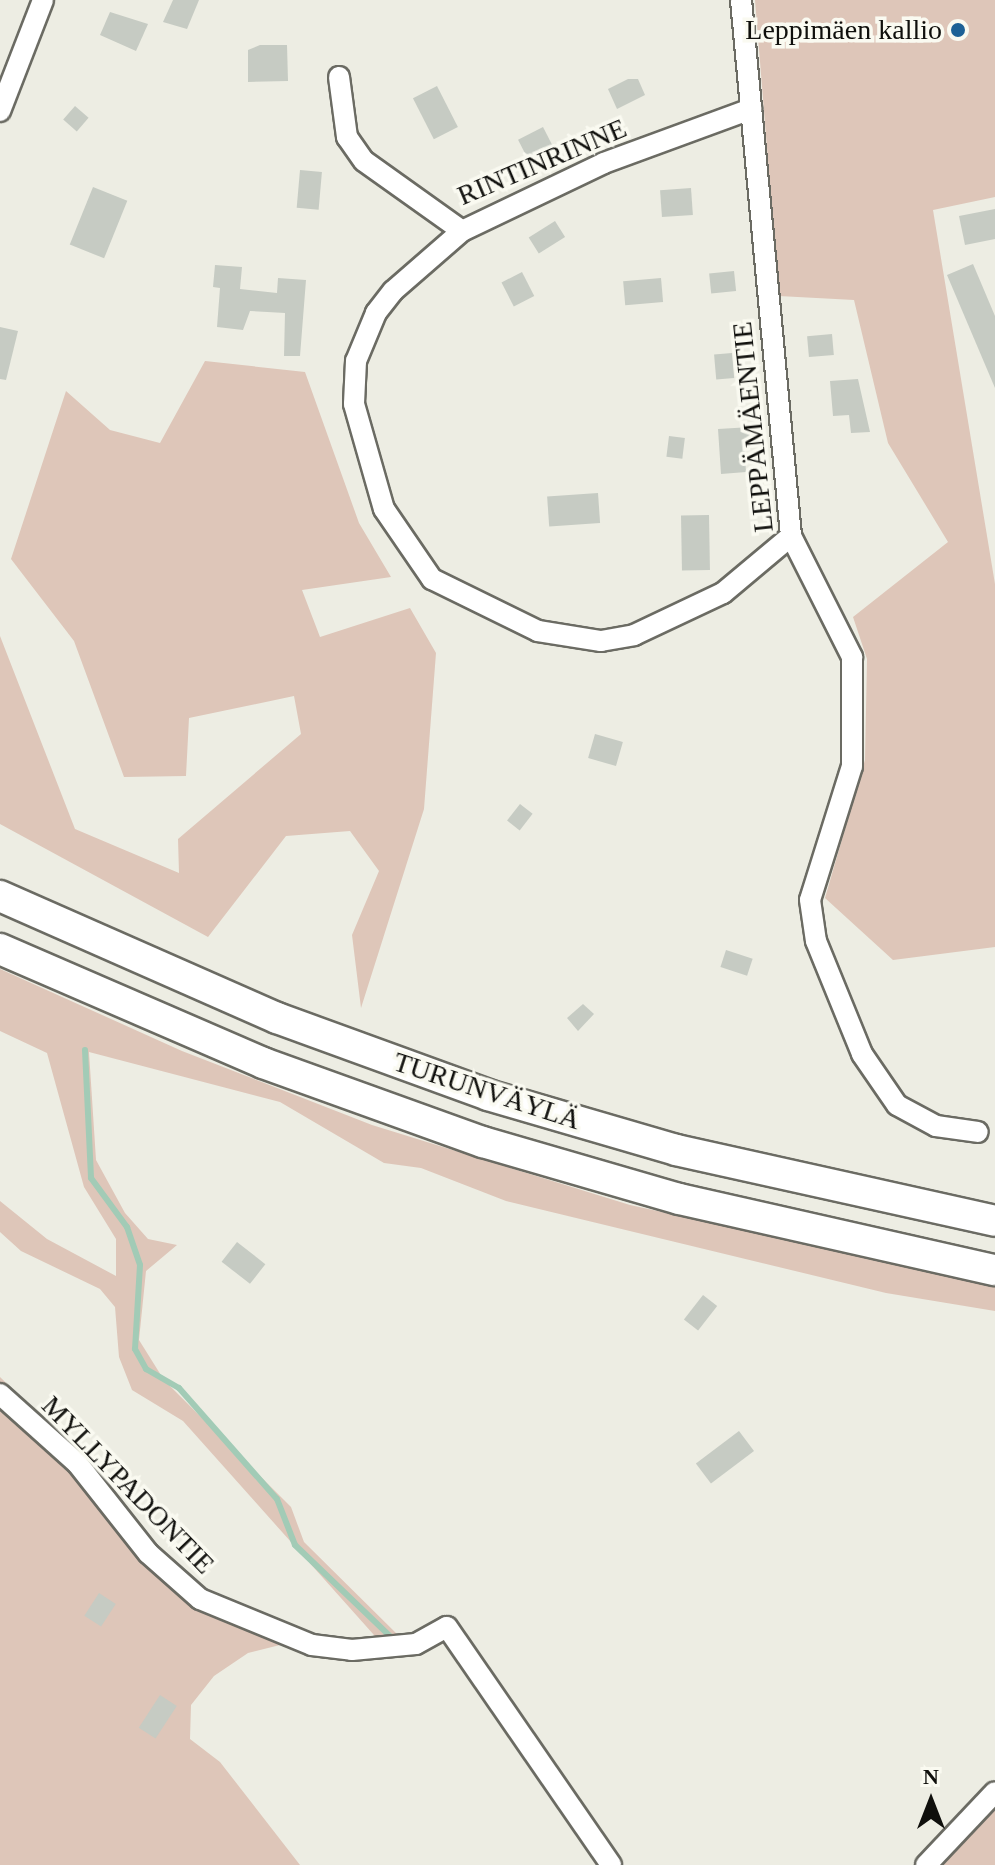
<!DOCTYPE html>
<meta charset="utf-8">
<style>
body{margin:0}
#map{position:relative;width:995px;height:1865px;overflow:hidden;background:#edede3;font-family:"Times New Roman",serif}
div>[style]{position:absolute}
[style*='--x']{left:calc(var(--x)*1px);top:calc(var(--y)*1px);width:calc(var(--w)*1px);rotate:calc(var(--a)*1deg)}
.green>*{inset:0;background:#dec6b9}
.stream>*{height:6px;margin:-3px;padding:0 3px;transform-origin:3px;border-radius:3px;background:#a2cbb6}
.building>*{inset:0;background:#c6cbc3;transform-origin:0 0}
.roads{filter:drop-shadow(2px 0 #6b6b63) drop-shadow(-2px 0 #6b6b63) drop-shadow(0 2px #6b6b63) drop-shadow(0 -2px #6b6b63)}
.minor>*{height:20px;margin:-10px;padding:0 10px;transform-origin:10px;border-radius:10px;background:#fff}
.highway>*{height:30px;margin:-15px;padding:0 15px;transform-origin:15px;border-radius:15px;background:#fff}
.dots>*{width:22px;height:22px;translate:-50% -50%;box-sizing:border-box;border:4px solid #fafaf1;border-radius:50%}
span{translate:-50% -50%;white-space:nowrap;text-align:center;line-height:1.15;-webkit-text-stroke:7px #fafaf1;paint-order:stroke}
.poi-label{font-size:28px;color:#0f0f0c}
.right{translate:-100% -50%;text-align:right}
.street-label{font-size:28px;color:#0f0f0c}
.north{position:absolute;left:891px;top:1761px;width:80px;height:80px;-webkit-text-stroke:6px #fafaf1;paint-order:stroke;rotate:0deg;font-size:22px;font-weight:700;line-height:32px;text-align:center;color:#0f0f0c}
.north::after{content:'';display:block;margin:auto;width:28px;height:36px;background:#0f0f0c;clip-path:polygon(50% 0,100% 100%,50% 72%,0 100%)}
</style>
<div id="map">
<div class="green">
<i style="clip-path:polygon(755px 0,995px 0,995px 197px,933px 210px,995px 584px,995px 947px,893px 960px,825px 898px,865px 760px,867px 659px,853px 617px,948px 542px,888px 443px,854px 300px,779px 296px)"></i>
<i style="clip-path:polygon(205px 361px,305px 372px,359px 523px,391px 577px,302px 590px,320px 637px,410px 608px,436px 653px,424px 809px,361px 1008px,352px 935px,379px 871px,350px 831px,286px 836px,208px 937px,0 824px,0 636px,75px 829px,179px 873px,178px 839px,301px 734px,294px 696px,189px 718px,186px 776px,124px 777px,74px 641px,11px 559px,66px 391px,110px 430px,160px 443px)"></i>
<i style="clip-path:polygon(0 969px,182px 1051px,372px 1125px,630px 1205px,995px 1285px,995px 1311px,886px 1293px,506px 1201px,421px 1168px,384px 1163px,280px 1102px,89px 1052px,96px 1160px,125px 1213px,148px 1239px,177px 1245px,146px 1271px,139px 1340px,164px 1380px,291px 1507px,304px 1542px,402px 1639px,382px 1644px,183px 1421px,132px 1390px,119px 1357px,115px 1307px,100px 1289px,21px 1251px,0 1232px,0 1201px,47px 1239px,116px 1276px,116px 1239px,84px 1187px,47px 1053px,0 1031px)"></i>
<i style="clip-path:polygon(0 1377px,89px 1464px,175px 1573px,288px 1643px,248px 1653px,214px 1676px,191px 1705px,190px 1739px,220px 1762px,300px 1865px,0 1865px)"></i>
<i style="clip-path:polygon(995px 1803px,995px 1865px,936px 1865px)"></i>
</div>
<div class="stream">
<i style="--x:85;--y:1050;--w:128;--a:87.3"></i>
<i style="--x:91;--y:1178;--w:61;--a:53.7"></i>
<i style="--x:127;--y:1227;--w:40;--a:71.1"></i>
<i style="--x:140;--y:1265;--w:84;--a:93.4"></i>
<i style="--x:135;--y:1349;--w:23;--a:61"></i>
<i style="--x:146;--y:1369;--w:38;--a:30"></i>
<i style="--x:179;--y:1388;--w:148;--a:48.6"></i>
<i style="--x:277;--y:1499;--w:49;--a:68.6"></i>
<i style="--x:295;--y:1545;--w:137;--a:43.8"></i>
</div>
<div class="building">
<i style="clip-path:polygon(173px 0,199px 0,187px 29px,163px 22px)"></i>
<i style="clip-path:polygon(110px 12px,148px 24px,136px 51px,100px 35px)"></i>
<i style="clip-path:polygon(260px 45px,287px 45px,288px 81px,248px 82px,248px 50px)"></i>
<i style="clip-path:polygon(628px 79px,638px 79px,645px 95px,617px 109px,608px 89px)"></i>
<i style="left:437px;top:86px;width:46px;height:27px;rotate:63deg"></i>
<i style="left:75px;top:106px;width:18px;height:18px;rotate:41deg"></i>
<i style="left:543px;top:127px;width:22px;height:28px;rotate:63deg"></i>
<i style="left:300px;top:170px;width:22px;height:38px;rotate:5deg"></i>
<i style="left:93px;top:187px;width:37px;height:62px;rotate:22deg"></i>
<i style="left:691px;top:188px;width:27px;height:31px;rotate:86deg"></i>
<i style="clip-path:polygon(995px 209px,995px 239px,965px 245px,959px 216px)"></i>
<i style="left:555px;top:221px;width:19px;height:31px;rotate:58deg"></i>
<i style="clip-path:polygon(973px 264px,995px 316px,995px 388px,947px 275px)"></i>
<i style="clip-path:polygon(215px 265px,242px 267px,240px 289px,277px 293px,278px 278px,306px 280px,300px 356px,284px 356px,285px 313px,250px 311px,243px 330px,217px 327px,220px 288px,213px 287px)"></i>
<i style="left:734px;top:271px;width:20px;height:25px;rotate:84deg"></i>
<i style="left:522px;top:272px;width:27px;height:23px;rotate:63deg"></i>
<i style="left:661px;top:278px;width:24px;height:38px;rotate:85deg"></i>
<i style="clip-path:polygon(0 327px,18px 331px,6px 380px,0 379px)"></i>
<i style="left:832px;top:334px;width:21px;height:25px;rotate:85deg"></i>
<i style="left:732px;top:353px;width:25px;height:18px;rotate:85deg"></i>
<i style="clip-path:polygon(858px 379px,870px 432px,851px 433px,849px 415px,833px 416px,830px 381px)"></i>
<i style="clip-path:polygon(751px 427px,752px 443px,744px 444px,746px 472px,721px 474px,718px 429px)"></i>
<i style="left:669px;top:436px;width:16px;height:21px;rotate:7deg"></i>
<i style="left:598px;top:493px;width:30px;height:51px;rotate:86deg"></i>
<i style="left:709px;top:515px;width:55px;height:28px;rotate:89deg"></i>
<i style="left:595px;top:734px;width:29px;height:25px;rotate:16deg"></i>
<i style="left:520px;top:804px;width:16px;height:21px;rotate:38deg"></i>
<i style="left:726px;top:950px;width:28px;height:18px;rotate:18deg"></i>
<i style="clip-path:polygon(583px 1004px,594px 1014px,578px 1031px,567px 1018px)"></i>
<i style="left:237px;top:1242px;width:36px;height:25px;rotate:38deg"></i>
<i style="left:703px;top:1295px;width:18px;height:31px;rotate:38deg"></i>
<i style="left:739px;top:1431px;width:25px;height:54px;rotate:53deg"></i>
<i style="left:99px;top:1593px;width:20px;height:27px;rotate:33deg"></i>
<i style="left:160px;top:1695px;width:20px;height:39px;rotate:33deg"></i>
</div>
<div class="roads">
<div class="minor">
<i style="--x:741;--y:0;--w:538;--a:84.67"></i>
<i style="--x:791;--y:536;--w:136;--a:63.2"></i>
<i style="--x:852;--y:657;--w:109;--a:90"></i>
<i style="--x:852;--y:766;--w:140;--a:107.4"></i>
<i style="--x:810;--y:900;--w:41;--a:81.7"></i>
<i style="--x:816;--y:941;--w:122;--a:67.8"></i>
<i style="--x:862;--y:1054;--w:62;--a:55.5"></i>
<i style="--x:897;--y:1105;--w:44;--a:28.3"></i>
<i style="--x:936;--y:1126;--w:42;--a:8.1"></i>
<i style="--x:339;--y:77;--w:61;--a:82.4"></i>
<i style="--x:347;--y:137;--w:29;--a:55"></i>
<i style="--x:364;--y:161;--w:120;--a:35.5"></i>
<i style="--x:462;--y:231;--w:157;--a:-25.6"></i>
<i style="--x:604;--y:163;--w:157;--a:-20.2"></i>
<i style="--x:0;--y:111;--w:119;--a:-68.8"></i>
<i style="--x:462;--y:231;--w:91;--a:139"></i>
<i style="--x:393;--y:291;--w:28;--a:128"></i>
<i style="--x:376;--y:313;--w:52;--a:112.6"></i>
<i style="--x:356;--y:361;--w:43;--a:92.7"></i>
<i style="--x:354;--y:404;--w:109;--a:74.1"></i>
<i style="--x:384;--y:509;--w:85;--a:55.6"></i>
<i style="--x:432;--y:579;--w:118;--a:26.1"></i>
<i style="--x:538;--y:631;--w:64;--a:9"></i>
<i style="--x:601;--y:641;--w:34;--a:-10"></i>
<i style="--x:634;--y:635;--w:98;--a:-25.3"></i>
<i style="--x:723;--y:593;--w:89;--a:-40"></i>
<i style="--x:0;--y:1394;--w:103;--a:41.9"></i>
<i style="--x:77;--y:1463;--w:115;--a:51.7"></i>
<i style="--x:148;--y:1553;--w:69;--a:41.5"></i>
<i style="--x:200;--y:1599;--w:121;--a:22.3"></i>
<i style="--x:312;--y:1645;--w:40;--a:7.1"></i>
<i style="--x:352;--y:1650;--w:64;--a:-5.4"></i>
<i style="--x:416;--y:1644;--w:35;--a:-29"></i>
<i style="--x:447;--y:1627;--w:289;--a:55.4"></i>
<i style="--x:926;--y:1865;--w:100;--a:-46.6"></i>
</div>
<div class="highway">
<i style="--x:0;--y:896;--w:303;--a:23.8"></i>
<i style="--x:277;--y:1018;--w:225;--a:20"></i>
<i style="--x:488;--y:1095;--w:196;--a:16.3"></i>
<i style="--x:676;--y:1150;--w:327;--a:12.5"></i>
<i style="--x:0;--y:949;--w:287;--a:23.4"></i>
<i style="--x:263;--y:1063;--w:234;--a:19.8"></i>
<i style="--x:483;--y:1142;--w:204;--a:16.2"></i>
<i style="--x:679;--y:1199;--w:324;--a:12.7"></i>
</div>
</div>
<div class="dots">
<i style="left:958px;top:30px;background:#1d6196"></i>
</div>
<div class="poi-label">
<span class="right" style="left:942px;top:30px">Leppimäen kallio</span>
</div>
<div class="street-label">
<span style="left:542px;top:162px;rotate:-23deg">RINTINRINNE</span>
<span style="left:753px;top:427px;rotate:-96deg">LEPPÄMÄENTIE</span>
<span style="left:487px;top:1091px;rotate:18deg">TURUNVÄYLÄ</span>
<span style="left:128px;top:1485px;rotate:46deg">MYLLYPADONTIE</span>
</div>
<div class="north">N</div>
</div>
